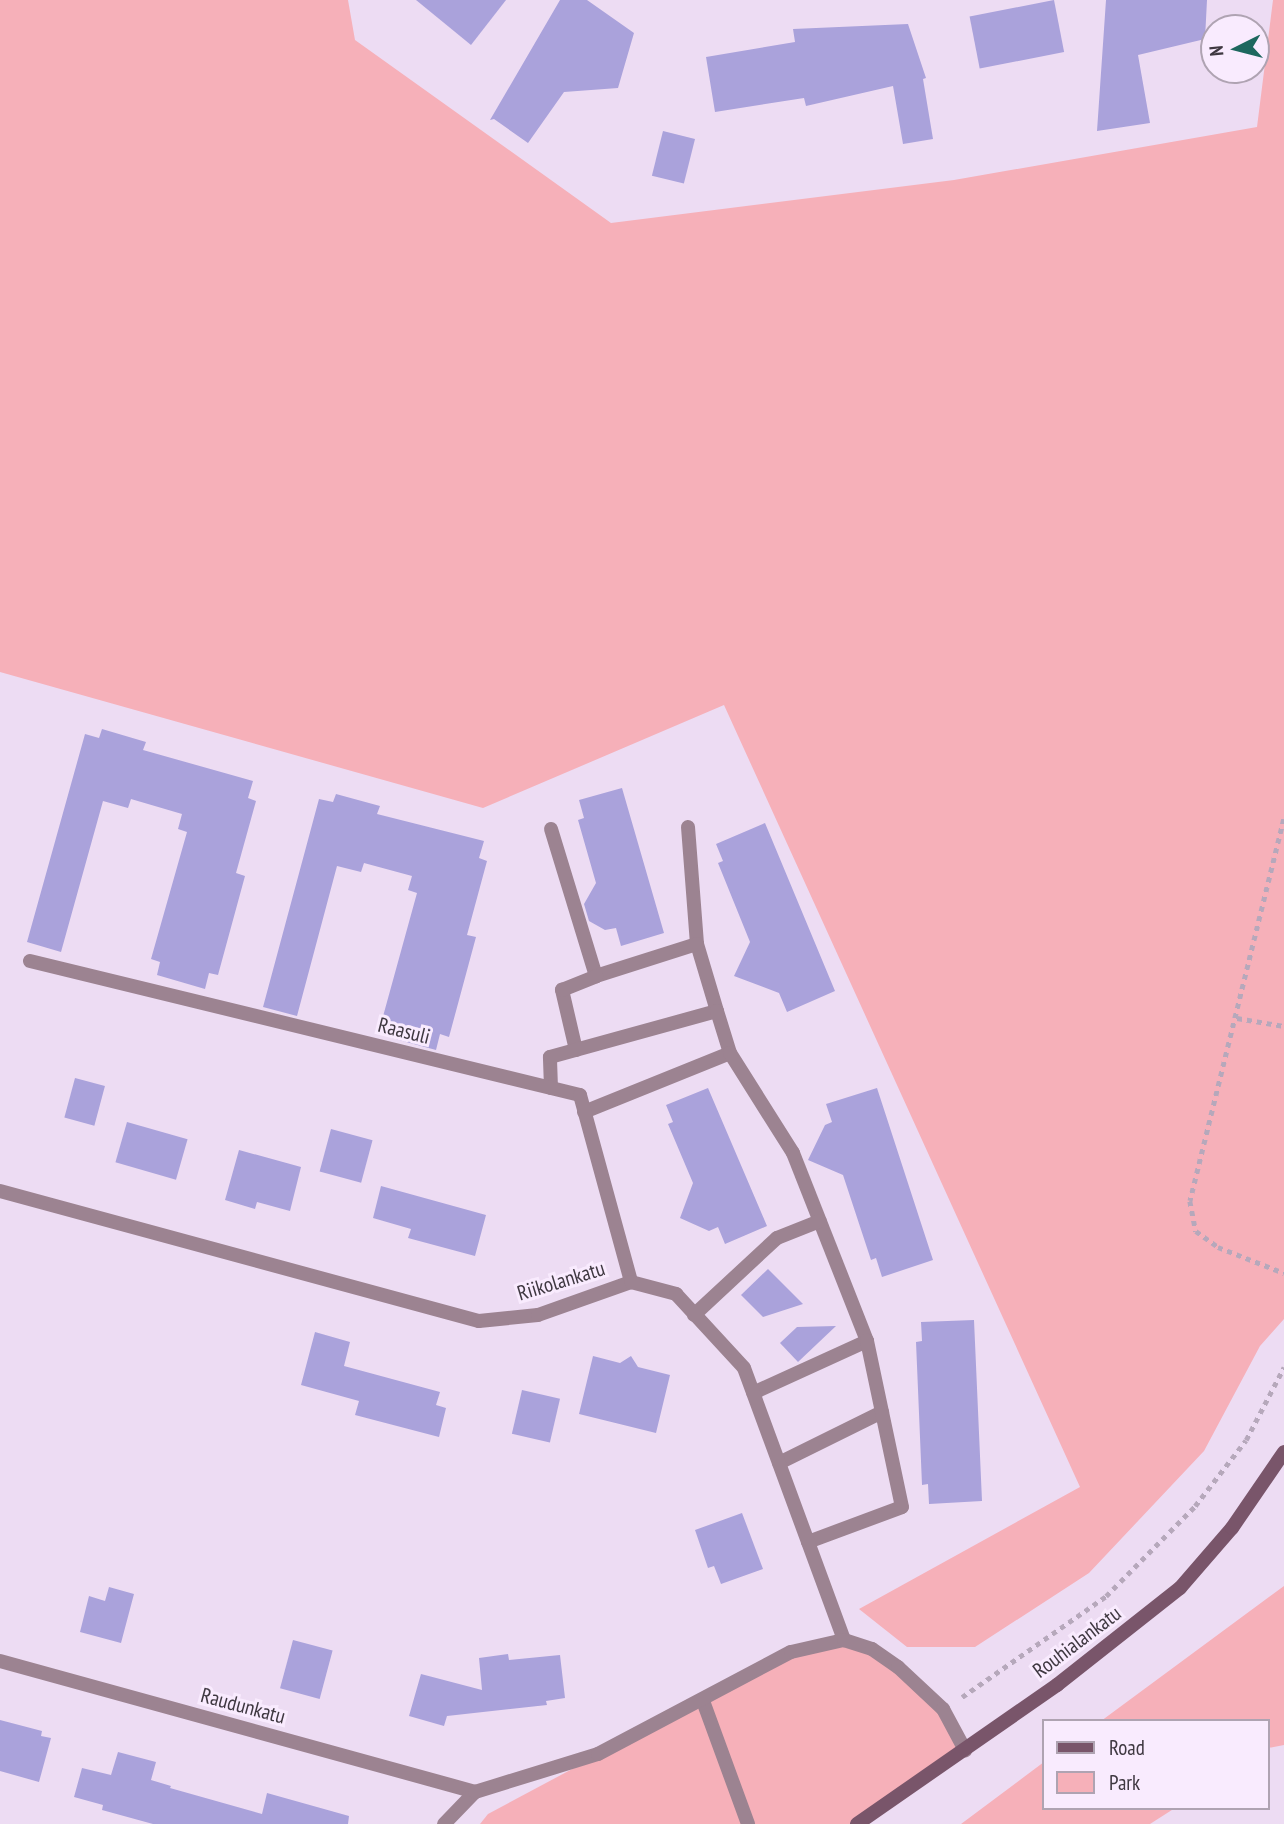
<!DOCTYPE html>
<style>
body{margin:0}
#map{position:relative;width:1284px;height:1824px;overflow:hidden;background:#eddcf3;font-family:"PT Sans Narrow",sans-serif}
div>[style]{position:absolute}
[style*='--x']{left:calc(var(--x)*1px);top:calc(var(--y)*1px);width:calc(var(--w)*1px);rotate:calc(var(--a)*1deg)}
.green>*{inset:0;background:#f6b0b9}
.building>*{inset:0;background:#aaa2db;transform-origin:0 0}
.path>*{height:4.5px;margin-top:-2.25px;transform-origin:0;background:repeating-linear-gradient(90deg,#b6a8bb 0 5px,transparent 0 10px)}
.lane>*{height:14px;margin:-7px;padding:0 7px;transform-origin:7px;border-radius:7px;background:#9c8391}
.street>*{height:14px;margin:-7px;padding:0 7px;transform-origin:7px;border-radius:7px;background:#9c8391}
.secondary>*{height:14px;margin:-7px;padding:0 7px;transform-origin:7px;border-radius:7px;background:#79556a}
span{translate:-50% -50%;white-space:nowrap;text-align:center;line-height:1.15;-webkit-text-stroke:6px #f9ebfe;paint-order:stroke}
.street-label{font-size:21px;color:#3f3841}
.legend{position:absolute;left:1042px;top:1719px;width:228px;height:91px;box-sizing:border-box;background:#f9ebfe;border:2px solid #afa3b2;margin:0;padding:9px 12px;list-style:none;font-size:21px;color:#3f3841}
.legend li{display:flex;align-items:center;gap:14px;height:35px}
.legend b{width:35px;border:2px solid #afa3b2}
.north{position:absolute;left:1200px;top:14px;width:70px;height:70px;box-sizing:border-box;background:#f9ebfe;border:2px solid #afa3b2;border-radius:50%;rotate:264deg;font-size:19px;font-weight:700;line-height:28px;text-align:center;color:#3f3841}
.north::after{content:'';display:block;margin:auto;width:24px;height:32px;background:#1d675e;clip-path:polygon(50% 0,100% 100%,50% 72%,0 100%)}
</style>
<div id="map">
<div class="green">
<i style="clip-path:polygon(0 0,348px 0,355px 40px,611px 223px,954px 180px,1257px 127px,1273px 0,1284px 0,1284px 1319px,1260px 1346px,1204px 1451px,1089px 1573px,975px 1647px,907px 1647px,859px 1609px,1080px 1487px,724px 705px,483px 808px,0 672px)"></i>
<i style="clip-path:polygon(1284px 1586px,1284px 1745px,1268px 1748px,1268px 1721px,1101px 1721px)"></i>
<i style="clip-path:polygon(844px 1640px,872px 1649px,943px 1709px,965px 1750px,857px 1824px,480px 1824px,488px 1814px,791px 1652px)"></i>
<i style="clip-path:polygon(1044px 1762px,1044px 1808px,1175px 1808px,1150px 1824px,961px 1824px)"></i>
</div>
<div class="building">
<i style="clip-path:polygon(416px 0,506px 0,471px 45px)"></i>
<i style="clip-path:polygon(560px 0,587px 0,634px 33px,618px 88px,564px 92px,528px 143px,494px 119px,490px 120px)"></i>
<i style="left:1054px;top:0;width:53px;height:86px;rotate:79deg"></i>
<i style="clip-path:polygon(1106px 0,1207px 0,1205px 39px,1138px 55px,1150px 123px,1097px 131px)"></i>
<i style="clip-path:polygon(908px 24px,926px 78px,923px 79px,933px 139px,903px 144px,893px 86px,806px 106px,804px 98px,715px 112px,706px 57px,795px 42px,793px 29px)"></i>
<i style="left:663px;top:131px;width:33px;height:46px;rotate:14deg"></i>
<i style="clip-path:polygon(102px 729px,146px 742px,143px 750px,253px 781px,248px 798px,256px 801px,236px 873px,245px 876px,218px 975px,209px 973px,205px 989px,157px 975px,160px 962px,151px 959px,187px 832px,178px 829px,182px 814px,131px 799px,128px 808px,103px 801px,61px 952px,27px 942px,85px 734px,99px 738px)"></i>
<i style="clip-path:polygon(622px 788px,664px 933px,621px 946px,616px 928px,605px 930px,589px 921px,584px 904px,596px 883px,578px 820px,584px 818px,579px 800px)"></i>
<i style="clip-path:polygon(336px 794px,380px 806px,377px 814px,484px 841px,479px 858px,487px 861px,467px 935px,476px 937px,449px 1037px,440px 1034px,436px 1050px,388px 1037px,392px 1023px,382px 1020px,417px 893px,408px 890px,412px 876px,364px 863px,361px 872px,337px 866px,297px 1016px,263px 1007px,319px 799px,333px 802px)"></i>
<i style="clip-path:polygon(765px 823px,835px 991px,787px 1012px,779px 993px,734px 976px,750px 942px,718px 863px,723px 861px,716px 844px)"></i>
<i style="left:75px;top:1078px;width:31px;height:41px;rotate:15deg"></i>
<i style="clip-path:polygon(708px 1088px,767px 1226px,725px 1244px,718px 1227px,709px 1231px,680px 1218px,693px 1183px,668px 1124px,673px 1122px,666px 1105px)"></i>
<i style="clip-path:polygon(877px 1088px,933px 1260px,882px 1277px,876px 1258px,871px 1260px,843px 1175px,808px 1160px,825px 1125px,832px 1122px,826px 1104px)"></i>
<i style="left:127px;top:1122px;width:63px;height:42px;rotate:16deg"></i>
<i style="left:331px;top:1129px;width:43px;height:44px;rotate:15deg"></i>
<i style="clip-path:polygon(239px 1150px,301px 1167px,290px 1211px,257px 1202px,255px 1209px,225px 1200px)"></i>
<i style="clip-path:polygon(381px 1186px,486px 1215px,475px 1256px,408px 1238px,411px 1229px,373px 1218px)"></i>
<i style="clip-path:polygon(768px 1269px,803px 1304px,763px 1317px,741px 1295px)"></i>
<i style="clip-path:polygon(974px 1320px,982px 1501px,929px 1504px,928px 1484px,922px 1485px,916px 1342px,922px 1341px,921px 1322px)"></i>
<i style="clip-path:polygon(836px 1326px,798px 1362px,780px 1343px,797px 1327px)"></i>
<i style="clip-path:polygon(315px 1332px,350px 1342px,344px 1366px,440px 1392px,436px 1405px,446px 1408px,439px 1437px,355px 1415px,359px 1401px,301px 1385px)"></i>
<i style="clip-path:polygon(593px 1356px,620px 1363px,631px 1356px,638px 1367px,670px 1375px,656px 1433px,579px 1414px)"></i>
<i style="left:522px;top:1390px;width:39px;height:45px;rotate:13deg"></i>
<i style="clip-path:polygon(742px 1513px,763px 1569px,721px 1584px,714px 1566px,708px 1568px,695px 1530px)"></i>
<i style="clip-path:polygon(109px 1587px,134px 1594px,121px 1643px,80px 1632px,89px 1596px,105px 1601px)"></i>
<i style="left:293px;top:1640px;width:41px;height:50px;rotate:15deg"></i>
<i style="clip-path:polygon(508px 1654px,509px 1660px,560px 1655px,565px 1698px,546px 1701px,547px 1705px,447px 1716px,444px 1726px,409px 1716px,421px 1674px,482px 1690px,479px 1658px)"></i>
<i style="clip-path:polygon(0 1720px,42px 1731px,41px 1736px,51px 1738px,39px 1782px,0 1771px)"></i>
<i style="clip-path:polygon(118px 1752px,156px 1762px,151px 1780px,171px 1786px,170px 1788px,262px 1814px,267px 1793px,349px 1816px,348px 1824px,153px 1824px,102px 1810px,103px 1805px,74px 1797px,82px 1768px,111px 1775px)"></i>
</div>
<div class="path">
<i style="--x:1284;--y:819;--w:393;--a:103.8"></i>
<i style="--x:1190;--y:1201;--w:31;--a:79"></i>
<i style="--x:1196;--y:1231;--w:27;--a:36"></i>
<i style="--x:1218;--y:1247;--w:71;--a:21.5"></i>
<i style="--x:1237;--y:1018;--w:48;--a:9.7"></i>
<i style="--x:962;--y:1697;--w:176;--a:-35"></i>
<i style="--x:1106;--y:1596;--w:127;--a:-45.3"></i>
<i style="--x:1195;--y:1506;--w:83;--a:-52.3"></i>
<i style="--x:1246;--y:1440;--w:82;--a:-62.5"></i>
</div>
<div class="lane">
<i style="--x:688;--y:827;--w:117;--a:85.6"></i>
<i style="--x:697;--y:944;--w:70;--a:73.4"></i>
<i style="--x:551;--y:829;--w:154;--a:73"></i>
<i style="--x:596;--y:976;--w:106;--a:-17.6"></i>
<i style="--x:576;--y:1050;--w:62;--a:-103.1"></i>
<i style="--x:562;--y:990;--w:37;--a:-22"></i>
<i style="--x:551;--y:1088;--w:31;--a:-92"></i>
<i style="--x:550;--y:1057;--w:173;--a:-15.4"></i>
<i style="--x:717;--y:1011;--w:44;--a:72.8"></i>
<i style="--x:584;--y:1112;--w:157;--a:-22"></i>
<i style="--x:730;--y:1053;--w:118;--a:57.8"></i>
<i style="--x:793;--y:1153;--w:202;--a:68.5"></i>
<i style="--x:867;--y:1341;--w:125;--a:155.5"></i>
<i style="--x:694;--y:1315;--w:113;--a:-42.9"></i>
<i style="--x:777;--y:1238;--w:46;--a:-21.6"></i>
<i style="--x:779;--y:1463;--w:115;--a:-26.3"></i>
<i style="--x:808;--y:1542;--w:100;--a:-20.4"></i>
<i style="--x:902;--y:1507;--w:170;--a:-101.9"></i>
<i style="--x:703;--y:1701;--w:131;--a:69.9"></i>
</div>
<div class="street">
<i style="--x:30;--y:961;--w:566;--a:13.69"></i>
<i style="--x:580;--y:1095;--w:194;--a:74.7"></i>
<i style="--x:0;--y:1191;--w:496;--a:15.2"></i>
<i style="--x:479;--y:1321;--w:59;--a:-5.8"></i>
<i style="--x:538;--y:1315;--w:99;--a:-19.5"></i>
<i style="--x:631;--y:1282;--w:47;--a:14.9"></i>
<i style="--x:676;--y:1294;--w:100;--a:47.4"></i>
<i style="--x:744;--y:1368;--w:290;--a:69.8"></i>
<i style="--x:0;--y:1661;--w:493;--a:15.4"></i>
<i style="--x:444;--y:1824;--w:45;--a:-45.9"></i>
<i style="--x:475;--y:1792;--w:129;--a:-17.2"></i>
<i style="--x:598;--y:1754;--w:218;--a:-27.9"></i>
<i style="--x:791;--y:1652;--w:54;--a:-12.8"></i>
<i style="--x:844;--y:1640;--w:29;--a:18"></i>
<i style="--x:872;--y:1649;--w:32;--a:35"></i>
<i style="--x:898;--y:1667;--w:62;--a:43"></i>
<i style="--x:943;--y:1709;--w:47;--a:61.8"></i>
</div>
<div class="secondary">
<i style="--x:857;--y:1824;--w:244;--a:-34.8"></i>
<i style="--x:1057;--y:1685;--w:157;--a:-38.3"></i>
<i style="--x:1180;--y:1588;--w:79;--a:-49.1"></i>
<i style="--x:1232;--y:1528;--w:92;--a:-55.6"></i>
</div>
<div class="street-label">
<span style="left:404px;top:1031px;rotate:14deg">Raasuli</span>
<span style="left:561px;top:1281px;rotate:-17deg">Riikolankatu</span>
<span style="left:1077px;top:1642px;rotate:-37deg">Rouhialankatu</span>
<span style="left:243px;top:1706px;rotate:15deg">Raudunkatu</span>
</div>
<ul class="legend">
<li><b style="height:9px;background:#79556a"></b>Road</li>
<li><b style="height:19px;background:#f6b0b9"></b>Park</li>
</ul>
<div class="north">N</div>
</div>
